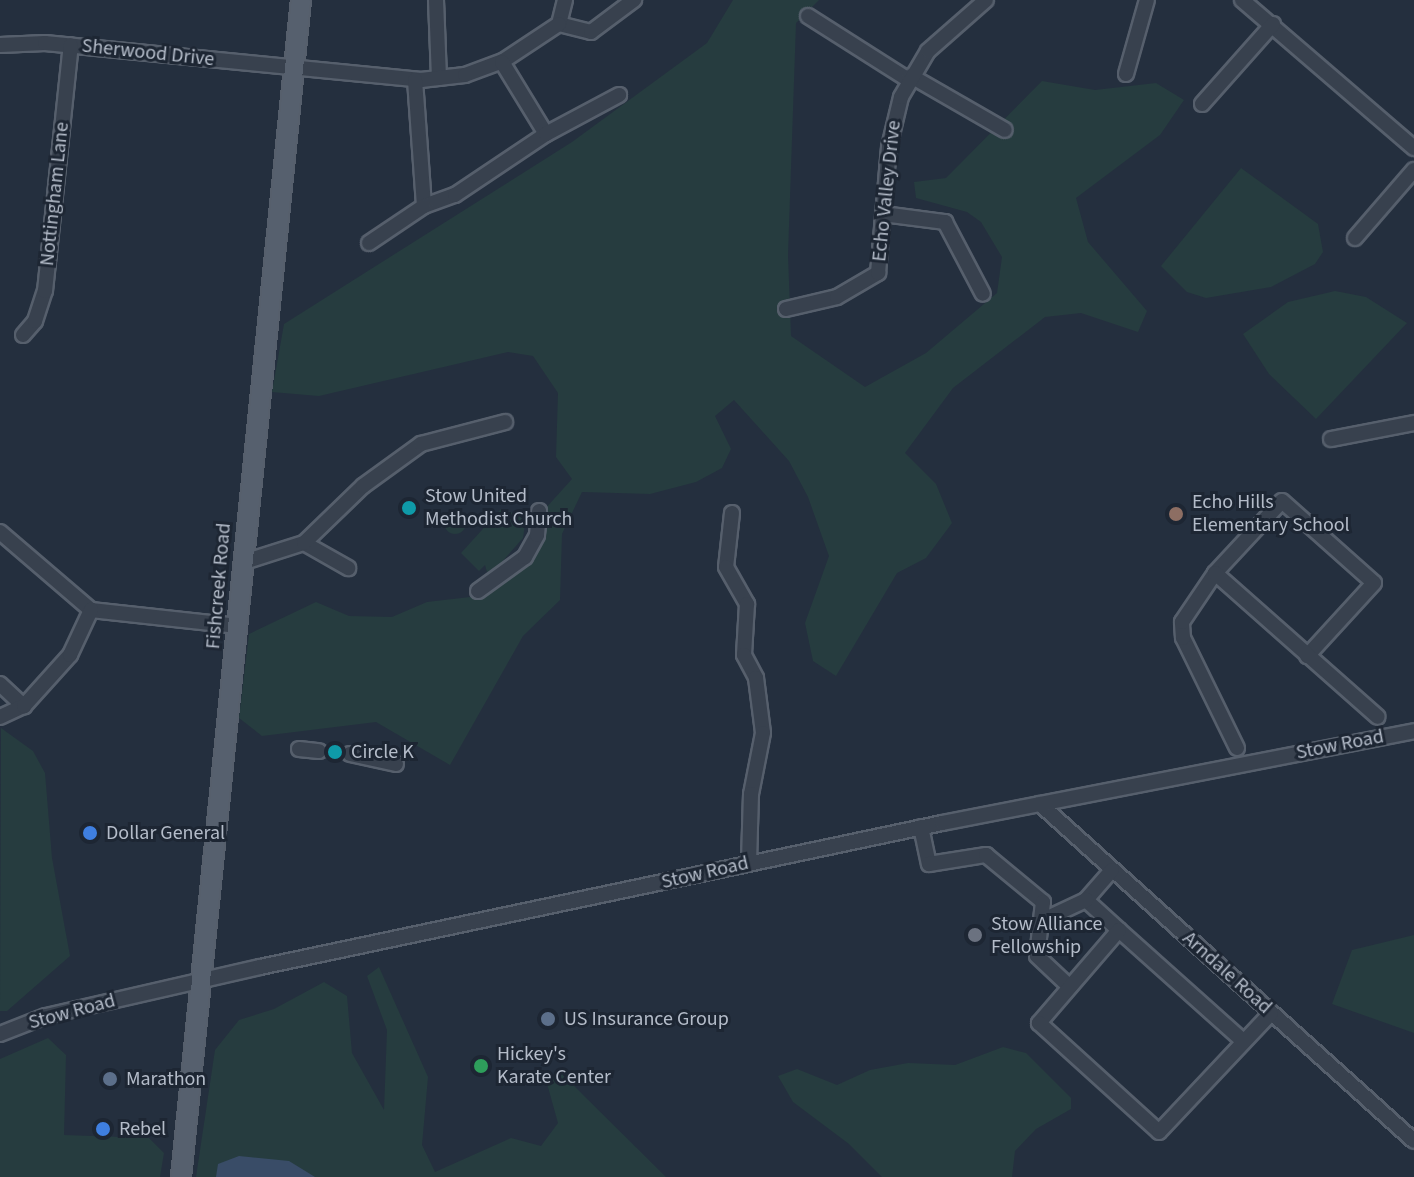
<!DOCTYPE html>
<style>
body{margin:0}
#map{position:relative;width:1414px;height:1177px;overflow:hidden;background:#242f3e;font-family:"Source Sans 3",sans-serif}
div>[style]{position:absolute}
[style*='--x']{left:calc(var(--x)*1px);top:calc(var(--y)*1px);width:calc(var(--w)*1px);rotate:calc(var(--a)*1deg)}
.green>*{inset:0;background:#263c3f}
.round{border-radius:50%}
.water>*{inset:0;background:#394c67}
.minor-tunnel>*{height:14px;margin-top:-7px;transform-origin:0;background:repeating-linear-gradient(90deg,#3a4453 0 14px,transparent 0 21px)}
.roads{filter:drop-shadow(2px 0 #565f6c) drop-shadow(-2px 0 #565f6c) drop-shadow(0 2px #565f6c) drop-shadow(0 -2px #565f6c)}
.minor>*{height:14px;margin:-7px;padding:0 7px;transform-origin:7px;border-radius:7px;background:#38414e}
.major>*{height:18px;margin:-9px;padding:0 9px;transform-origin:9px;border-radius:9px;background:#56606e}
.dots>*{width:22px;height:22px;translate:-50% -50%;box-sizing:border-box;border:4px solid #1d2633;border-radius:50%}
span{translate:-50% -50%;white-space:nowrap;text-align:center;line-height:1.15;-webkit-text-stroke:6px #1d2633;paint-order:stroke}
.street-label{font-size:20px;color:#b4bcc9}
.poi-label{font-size:20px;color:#b4bcc9}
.left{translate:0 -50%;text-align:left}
</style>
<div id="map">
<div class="green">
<i style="clip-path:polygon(733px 0,819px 0,796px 23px,788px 255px,791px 336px,865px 387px,926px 353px,997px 293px,1002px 257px,981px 222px,967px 212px,916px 198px,914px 182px,946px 178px,1042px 81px,1095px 90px,1156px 83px,1184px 100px,1160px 135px,1076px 198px,1088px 242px,1147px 311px,1138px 332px,1081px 313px,1045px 317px,953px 388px,905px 453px,936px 484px,952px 523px,926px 558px,897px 573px,836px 676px,813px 661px,805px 623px,829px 556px,808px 497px,789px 461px,734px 400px,715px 416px,731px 449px,722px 468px,696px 482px,650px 494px,582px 492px,562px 534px,560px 600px,523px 636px,450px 765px,376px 722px,262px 736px,239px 718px,249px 634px,316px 602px,349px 616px,392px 617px,427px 602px,470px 597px,500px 585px,532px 558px,544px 510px,572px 479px,556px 457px,558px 393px,533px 356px,508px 352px,319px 396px,272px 392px,284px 324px,572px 142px,707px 43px)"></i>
<i style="clip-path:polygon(1241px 168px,1318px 224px,1323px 252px,1315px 264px,1271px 287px,1206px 298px,1187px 292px,1161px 266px)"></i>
<i style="clip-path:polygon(1335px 291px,1366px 297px,1407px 323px,1316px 419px,1269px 374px,1243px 334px,1288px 302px)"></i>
<i style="clip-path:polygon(501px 509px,526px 517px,523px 538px,494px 571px,487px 572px,485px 565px,479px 571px,461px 553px)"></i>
<i class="round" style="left:444px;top:512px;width:22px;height:22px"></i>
<i style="clip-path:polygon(1px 728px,33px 751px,45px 773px,52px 858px,70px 956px,7px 1011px,0 1011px)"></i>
<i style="clip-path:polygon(1414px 935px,1414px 1033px,1332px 1004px,1352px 950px)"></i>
<i style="clip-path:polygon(379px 967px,428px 1077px,422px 1145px,435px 1172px,511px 1138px,541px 1146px,558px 1123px,546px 1080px,561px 1073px,666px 1177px,196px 1177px,215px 1050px,239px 1020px,274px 1009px,324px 982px,347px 996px,352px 1053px,384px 1110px,387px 1030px,367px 976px)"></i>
<i style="clip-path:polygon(48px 1038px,66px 1055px,64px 1135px,149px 1138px,164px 1153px,160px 1177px,0 1177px,0 1059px)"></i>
<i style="clip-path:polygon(1003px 1047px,1026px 1053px,1071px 1098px,1071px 1109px,1036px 1129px,1015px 1151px,1012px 1177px,882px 1177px,849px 1144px,793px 1102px,778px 1076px,797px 1069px,837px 1085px,870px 1070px,908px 1063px,955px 1065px)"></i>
</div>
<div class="water">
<i style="clip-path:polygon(239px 1156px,289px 1161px,315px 1177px,216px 1177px,218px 1164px)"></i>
</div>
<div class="minor-tunnel">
<i style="--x:319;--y:751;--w:31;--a:6"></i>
</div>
<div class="roads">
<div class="minor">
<i style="--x:436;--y:0;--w:78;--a:87.8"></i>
<i style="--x:1242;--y:0;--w:227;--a:40.7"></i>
<i style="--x:808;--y:16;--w:120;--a:32.4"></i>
<i style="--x:559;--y:24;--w:33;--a:14"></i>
<i style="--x:591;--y:32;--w:54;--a:-36.7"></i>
<i style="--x:559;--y:24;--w:25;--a:-76"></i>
<i style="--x:0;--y:45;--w:45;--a:-2.5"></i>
<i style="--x:45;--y:43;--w:378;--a:5.6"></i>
<i style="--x:421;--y:80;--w:44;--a:-6.5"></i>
<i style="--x:465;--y:75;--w:40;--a:-20.2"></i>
<i style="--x:503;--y:61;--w:67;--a:-33.5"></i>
<i style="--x:502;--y:62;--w:84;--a:58.6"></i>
<i style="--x:1126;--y:74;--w:77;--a:-74.2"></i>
<i style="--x:911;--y:76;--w:108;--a:29.9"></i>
<i style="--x:415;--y:80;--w:126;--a:85.9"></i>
<i style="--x:424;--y:206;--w:33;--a:-20"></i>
<i style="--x:455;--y:195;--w:110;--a:-33.8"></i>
<i style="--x:546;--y:134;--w:83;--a:-28.1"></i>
<i style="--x:1202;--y:104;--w:107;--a:-48.4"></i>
<i style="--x:883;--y:214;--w:63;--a:7.4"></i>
<i style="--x:945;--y:222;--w:81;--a:62.2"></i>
<i style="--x:1355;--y:238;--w:90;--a:-49.1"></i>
<i style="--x:369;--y:243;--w:66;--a:-33.9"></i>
<i style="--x:786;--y:309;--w:52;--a:-13.2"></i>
<i style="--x:837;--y:297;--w:48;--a:-30.3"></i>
<i style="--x:878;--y:273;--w:126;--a:-85"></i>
<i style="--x:889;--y:147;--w:51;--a:-76.5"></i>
<i style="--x:901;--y:97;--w:53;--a:-59.6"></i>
<i style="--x:928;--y:51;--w:77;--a:-41.3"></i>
<i style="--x:23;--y:335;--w:18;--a:-49"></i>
<i style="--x:35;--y:321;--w:32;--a:-72"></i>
<i style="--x:45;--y:291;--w:247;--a:-84"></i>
<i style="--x:1331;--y:439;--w:85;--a:-10.9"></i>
<i style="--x:732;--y:513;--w:54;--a:96.3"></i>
<i style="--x:726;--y:567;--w:43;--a:60.4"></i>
<i style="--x:747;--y:604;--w:51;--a:93.4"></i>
<i style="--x:744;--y:655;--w:26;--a:62"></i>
<i style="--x:756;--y:678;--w:55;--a:82.7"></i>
<i style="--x:763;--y:733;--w:62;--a:101.1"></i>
<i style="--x:751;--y:794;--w:69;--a:91.7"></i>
<i style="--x:0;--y:532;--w:120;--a:40.6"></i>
<i style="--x:91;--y:610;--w:148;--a:6.2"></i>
<i style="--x:304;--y:543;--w:51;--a:29.6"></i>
<i style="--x:244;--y:562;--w:63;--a:-17.6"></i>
<i style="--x:304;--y:543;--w:82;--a:-44"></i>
<i style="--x:363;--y:486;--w:72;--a:-35.9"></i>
<i style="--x:421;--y:444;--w:87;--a:-14.7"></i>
<i style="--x:1215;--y:573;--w:98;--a:-47.1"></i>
<i style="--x:1282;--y:501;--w:123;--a:41.7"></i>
<i style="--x:1374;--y:583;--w:99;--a:132.5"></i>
<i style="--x:478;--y:591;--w:58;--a:-35.9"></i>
<i style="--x:525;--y:557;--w:25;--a:-61"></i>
<i style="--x:537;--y:535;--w:24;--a:-85"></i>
<i style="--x:0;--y:684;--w:33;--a:43"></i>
<i style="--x:0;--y:717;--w:26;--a:-25"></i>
<i style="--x:24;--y:706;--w:69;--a:-48"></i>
<i style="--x:70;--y:655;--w:50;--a:-65"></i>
<i style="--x:1237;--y:748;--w:123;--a:-116.1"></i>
<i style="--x:1183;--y:638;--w:16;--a:-94"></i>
<i style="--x:1182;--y:622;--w:59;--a:-56"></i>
<i style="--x:1215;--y:573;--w:217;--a:41.5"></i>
<i style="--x:299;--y:749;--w:20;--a:6"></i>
<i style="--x:350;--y:754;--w:47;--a:12.3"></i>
<i style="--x:1040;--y:804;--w:503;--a:42.02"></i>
<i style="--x:921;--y:827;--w:38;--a:78"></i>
<i style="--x:929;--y:864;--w:58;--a:-9"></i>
<i style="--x:986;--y:855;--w:74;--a:39.5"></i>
<i style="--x:1043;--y:902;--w:54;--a:96.3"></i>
<i style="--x:1037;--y:956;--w:45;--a:43.2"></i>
<i style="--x:1112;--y:870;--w:40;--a:131"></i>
<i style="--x:1086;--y:900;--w:45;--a:42.3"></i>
<i style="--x:1041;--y:921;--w:50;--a:-25"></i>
<i style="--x:0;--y:1034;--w:49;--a:-21.4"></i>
<i style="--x:46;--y:1016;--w:220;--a:-12.9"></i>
<i style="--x:260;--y:967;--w:697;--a:-11.92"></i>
<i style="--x:942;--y:823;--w:481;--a:-11"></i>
<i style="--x:1242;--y:1040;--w:165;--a:-138.2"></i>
<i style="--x:1119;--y:930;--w:123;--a:130.7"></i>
<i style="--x:1039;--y:1023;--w:162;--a:42.2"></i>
<i style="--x:1159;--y:1132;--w:163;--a:-46.7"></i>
</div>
<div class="major">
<i style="--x:181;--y:1177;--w:1183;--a:-84.18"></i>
</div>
</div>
<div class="dots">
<i style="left:409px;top:508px;background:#0f9aa8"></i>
<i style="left:1176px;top:514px;background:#8d6e63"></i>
<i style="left:335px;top:752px;background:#0f9aa8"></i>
<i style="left:90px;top:833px;background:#3f7fe0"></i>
<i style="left:975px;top:935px;background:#6b7280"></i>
<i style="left:548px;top:1019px;background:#5c6f8a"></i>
<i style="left:481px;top:1066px;background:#2e9e5b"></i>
<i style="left:110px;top:1079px;background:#5c6f8a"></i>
<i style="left:103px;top:1129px;background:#3f7fe0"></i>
</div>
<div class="street-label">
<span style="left:148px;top:53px;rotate:6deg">Sherwood Drive</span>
<span style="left:887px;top:191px;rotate:-84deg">Echo Valley Drive</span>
<span style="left:55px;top:194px;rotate:-84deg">Nottingham Lane</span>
<span style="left:219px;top:586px;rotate:-85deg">Fishcreek Road</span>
<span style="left:1340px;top:745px;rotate:-11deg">Stow Road</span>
<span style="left:705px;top:873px;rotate:-13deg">Stow Road</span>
<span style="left:1227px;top:973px;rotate:42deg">Arndale Road</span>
<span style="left:72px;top:1012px;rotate:-15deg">Stow Road</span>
</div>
<div class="poi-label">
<span class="left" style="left:425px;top:508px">Stow United<br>Methodist Church</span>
<span class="left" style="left:1192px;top:514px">Echo Hills<br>Elementary School</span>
<span class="left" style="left:351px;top:752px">Circle K</span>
<span class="left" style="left:106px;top:833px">Dollar General</span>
<span class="left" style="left:991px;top:936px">Stow Alliance<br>Fellowship</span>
<span class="left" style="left:564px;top:1019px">US Insurance Group</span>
<span class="left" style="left:497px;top:1066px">Hickey's<br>Karate Center</span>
<span class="left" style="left:126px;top:1079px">Marathon</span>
<span class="left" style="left:119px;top:1129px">Rebel</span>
</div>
</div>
